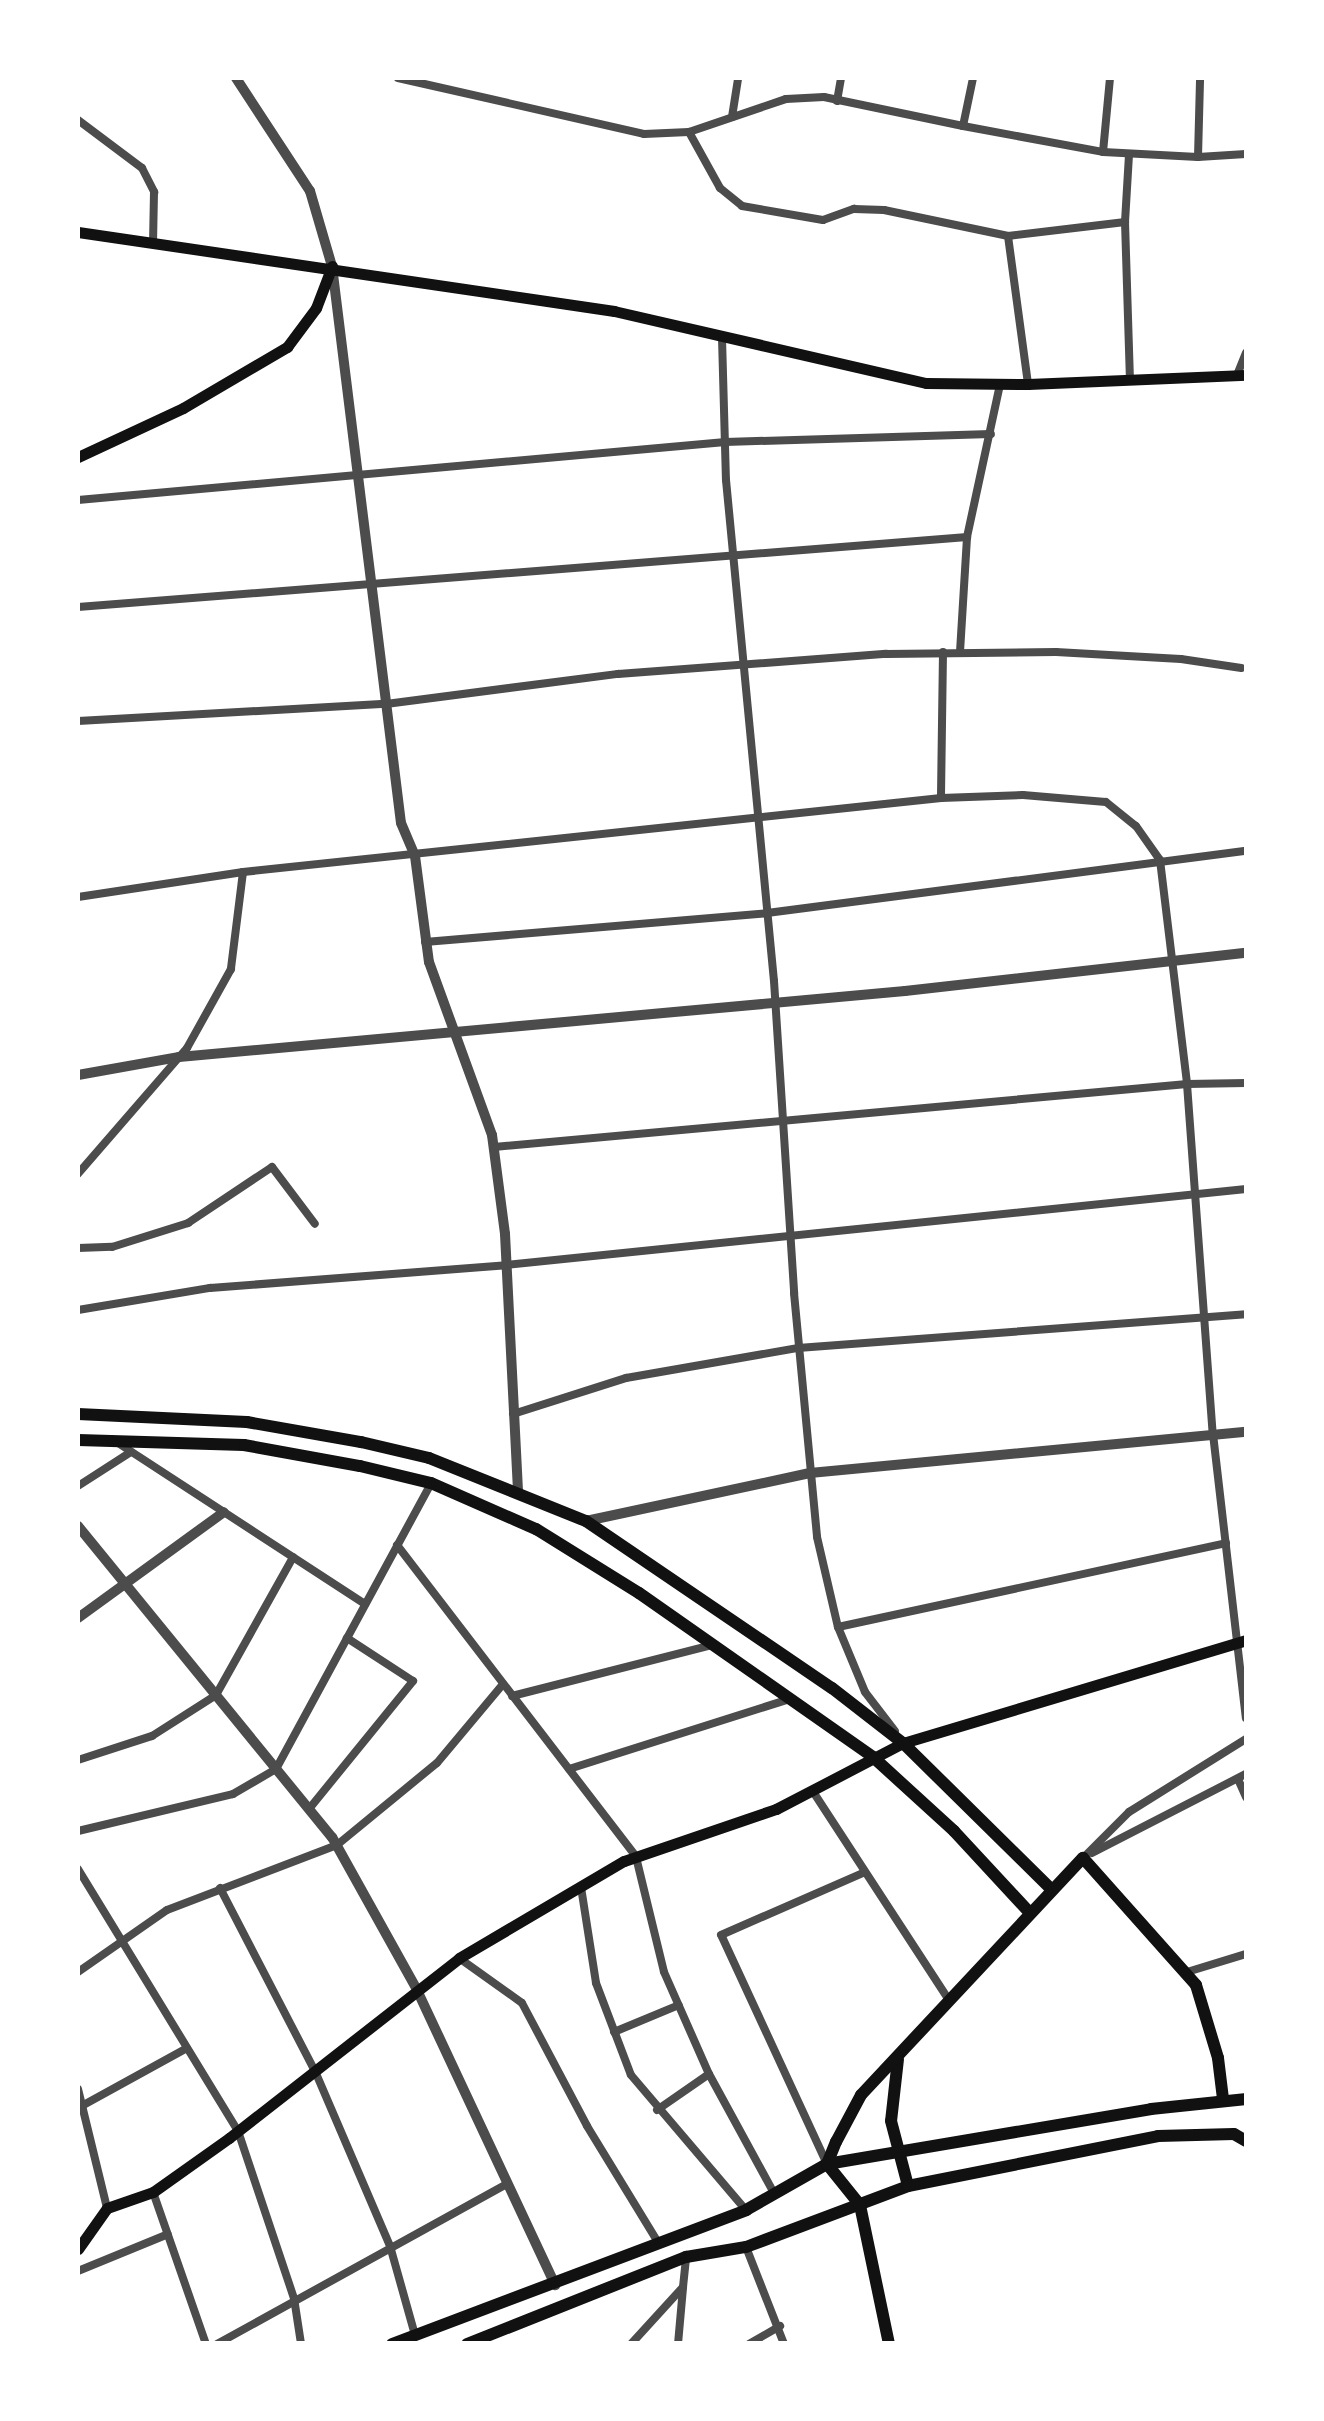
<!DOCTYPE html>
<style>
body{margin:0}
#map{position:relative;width:1324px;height:2421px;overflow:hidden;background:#fff;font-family:"PT Sans",sans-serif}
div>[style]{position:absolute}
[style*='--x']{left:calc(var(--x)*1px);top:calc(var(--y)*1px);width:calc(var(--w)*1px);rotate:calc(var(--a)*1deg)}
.minor>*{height:8px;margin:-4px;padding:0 4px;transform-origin:4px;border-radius:4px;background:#4c4c4c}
.tertiary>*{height:10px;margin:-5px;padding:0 5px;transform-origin:5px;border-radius:5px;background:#4c4c4c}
.secondary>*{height:11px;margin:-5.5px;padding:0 5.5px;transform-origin:5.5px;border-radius:5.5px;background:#111}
.primary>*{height:12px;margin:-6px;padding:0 6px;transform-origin:6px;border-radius:6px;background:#111}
span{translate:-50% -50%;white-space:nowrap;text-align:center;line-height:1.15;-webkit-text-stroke:10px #fff;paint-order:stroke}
.frame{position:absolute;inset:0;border:80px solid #fff;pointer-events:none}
</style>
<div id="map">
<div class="minor">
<i style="--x:398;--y:78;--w:252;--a:12.8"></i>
<i style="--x:644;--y:134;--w:45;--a:-2.5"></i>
<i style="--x:689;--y:132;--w:102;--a:-18.8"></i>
<i style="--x:786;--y:99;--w:38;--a:-3"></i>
<i style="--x:824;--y:97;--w:142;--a:11.8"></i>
<i style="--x:963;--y:126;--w:49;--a:-78.2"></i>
<i style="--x:837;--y:101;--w:23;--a:-80"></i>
<i style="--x:732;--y:117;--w:39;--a:-81"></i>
<i style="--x:78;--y:120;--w:80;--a:36.9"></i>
<i style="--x:142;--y:168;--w:27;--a:63"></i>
<i style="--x:154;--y:192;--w:50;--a:91.1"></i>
<i style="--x:963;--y:126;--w:142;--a:10.5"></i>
<i style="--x:1103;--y:152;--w:95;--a:3"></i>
<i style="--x:1198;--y:157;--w:48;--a:-3.6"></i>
<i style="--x:689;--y:132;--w:64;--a:61"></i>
<i style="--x:720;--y:188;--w:28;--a:39"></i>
<i style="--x:742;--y:206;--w:82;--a:9.8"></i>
<i style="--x:823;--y:220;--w:33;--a:-20"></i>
<i style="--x:854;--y:209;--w:30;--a:2"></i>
<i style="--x:884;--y:210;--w:127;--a:11.8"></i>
<i style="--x:1008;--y:236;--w:149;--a:82.3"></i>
<i style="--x:1103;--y:152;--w:74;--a:-84.6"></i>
<i style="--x:1198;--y:157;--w:79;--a:-88.5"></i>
<i style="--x:1125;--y:222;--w:68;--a:-86.6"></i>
<i style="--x:1008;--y:236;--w:118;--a:-6.8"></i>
<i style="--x:1125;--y:222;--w:159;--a:88.2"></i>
<i style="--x:722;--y:338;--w:142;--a:88.4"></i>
<i style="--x:726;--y:480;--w:503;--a:84.53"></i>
<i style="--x:774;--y:981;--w:313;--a:86.3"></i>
<i style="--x:794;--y:1293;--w:245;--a:84.6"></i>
<i style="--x:817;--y:1537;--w:92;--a:76.9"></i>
<i style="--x:838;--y:1627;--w:70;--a:67.4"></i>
<i style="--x:865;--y:1692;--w:49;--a:52.4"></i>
<i style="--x:1237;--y:375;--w:24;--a:-68"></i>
<i style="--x:78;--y:500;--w:650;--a:-5.12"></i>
<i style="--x:725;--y:442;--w:266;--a:-1.7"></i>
<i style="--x:78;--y:607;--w:892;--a:-4.5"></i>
<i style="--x:943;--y:652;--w:146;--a:90.8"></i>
<i style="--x:941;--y:798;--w:82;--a:-2.1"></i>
<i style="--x:1023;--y:795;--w:83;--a:4.8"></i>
<i style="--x:1106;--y:802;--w:38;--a:39"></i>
<i style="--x:1136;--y:826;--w:42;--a:54.8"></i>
<i style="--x:1160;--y:860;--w:226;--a:83.1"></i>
<i style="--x:1187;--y:1084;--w:351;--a:85.8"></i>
<i style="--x:1213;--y:1434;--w:286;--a:83.4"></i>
<i style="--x:960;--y:652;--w:115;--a:-86.5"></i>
<i style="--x:967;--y:537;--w:157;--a:-77.8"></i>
<i style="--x:78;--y:721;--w:308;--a:-3.2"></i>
<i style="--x:386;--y:704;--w:234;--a:-7.4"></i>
<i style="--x:618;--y:674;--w:269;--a:-4.3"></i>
<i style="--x:886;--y:654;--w:170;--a:-0.7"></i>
<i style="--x:1056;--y:652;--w:125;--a:3.2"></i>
<i style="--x:1181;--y:659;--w:61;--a:8.5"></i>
<i style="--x:243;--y:872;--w:702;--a:-6.05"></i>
<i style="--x:78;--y:897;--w:167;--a:-8.6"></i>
<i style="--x:243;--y:872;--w:98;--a:97.1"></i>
<i style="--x:231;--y:969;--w:90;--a:119.1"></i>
<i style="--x:187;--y:1048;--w:167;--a:130.9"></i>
<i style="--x:425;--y:942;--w:343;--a:-4.8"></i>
<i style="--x:767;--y:913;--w:483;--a:-7.4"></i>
<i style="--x:494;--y:1147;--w:696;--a:-5.19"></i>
<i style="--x:1187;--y:1084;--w:59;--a:-1"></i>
<i style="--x:78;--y:1248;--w:34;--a:-2"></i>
<i style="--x:112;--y:1247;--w:80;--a:-17.5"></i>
<i style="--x:188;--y:1223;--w:101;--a:-33.7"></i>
<i style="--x:272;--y:1167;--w:71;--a:53"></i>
<i style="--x:78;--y:1310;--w:134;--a:-9.5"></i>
<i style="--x:210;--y:1288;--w:297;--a:-4.4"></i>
<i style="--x:506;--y:1265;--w:744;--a:-5.86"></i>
<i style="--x:513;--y:1414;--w:119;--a:-17.7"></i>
<i style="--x:626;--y:1378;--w:175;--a:-9.9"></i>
<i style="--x:798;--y:1348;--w:449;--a:-4.3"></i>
<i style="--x:118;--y:1443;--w:295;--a:33.1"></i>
<i style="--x:78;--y:1486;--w:63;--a:-32.7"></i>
<i style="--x:397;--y:1545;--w:393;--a:52.5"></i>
<i style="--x:636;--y:1857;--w:118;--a:76.3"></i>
<i style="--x:664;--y:1972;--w:111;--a:66.2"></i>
<i style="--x:709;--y:2074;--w:136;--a:61.4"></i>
<i style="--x:838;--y:1627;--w:397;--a:-12.2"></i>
<i style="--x:512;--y:1696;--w:206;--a:-14.3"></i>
<i style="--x:78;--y:1760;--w:78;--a:-18"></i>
<i style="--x:152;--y:1736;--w:76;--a:-32.6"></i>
<i style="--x:216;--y:1695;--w:158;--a:-60.8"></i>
<i style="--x:569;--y:1769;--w:232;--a:-17.6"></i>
<i style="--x:1238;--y:1779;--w:20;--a:66"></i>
<i style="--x:812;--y:1790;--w:251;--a:56.9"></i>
<i style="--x:309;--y:1809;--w:165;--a:-50.9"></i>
<i style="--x:413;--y:1681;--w:79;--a:-146.9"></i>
<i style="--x:78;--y:1831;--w:159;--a:-13.4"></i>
<i style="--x:233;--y:1794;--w:50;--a:-30.2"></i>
<i style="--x:276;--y:1769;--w:325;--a:-61.5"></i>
<i style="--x:1092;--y:1853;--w:173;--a:-27.2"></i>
<i style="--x:1083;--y:1858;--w:65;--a:-45"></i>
<i style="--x:1129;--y:1812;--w:138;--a:-32"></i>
<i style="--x:78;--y:1869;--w:307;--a:58.6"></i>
<i style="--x:238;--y:2131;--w:176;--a:71.5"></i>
<i style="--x:294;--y:2298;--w:47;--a:81.3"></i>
<i style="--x:581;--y:1887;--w:97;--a:81.1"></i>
<i style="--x:596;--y:1983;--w:98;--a:69.2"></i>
<i style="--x:631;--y:2075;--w:177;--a:49.6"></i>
<i style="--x:220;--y:1888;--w:206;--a:62.6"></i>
<i style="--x:315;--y:2071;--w:190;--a:66.8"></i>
<i style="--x:390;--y:2246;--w:92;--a:74.3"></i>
<i style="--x:459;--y:1958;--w:77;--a:35.5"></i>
<i style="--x:522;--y:2003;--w:139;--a:62.1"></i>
<i style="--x:587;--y:2126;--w:138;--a:58.6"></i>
<i style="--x:78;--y:1972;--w:108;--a:-34.9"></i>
<i style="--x:167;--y:1910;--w:182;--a:-20.9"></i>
<i style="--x:337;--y:1845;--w:129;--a:-39.4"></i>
<i style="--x:437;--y:1763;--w:103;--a:-50.1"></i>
<i style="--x:1187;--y:1972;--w:62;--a:-17"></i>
<i style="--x:614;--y:2032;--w:70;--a:-22.6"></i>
<i style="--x:78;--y:2089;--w:122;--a:76.3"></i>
<i style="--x:78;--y:2108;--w:124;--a:-28.8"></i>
<i style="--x:657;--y:2110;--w:63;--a:-34.7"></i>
<i style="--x:827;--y:2164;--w:252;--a:-114.8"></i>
<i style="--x:721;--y:1935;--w:157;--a:-23.6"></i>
<i style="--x:153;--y:2192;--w:161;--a:70.8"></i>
<i style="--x:746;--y:2247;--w:104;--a:68.6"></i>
<i style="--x:78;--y:2271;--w:97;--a:-22.3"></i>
<i style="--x:217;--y:2344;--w:331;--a:-28.9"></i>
<i style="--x:631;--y:2344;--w:77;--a:-47.6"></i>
<i style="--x:683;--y:2287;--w:30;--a:-84"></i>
<i style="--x:678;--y:2344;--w:56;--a:-84.9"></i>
<i style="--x:749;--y:2344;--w:36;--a:-30"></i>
</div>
<div class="tertiary">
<i style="--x:236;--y:78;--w:135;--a:56.8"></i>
<i style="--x:310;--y:191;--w:78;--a:73.7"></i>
<i style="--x:332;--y:266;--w:561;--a:82.94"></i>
<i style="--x:401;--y:823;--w:36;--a:67"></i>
<i style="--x:415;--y:856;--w:107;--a:82.5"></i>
<i style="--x:429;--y:962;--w:184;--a:70"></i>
<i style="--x:492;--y:1135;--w:100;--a:82.5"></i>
<i style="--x:505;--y:1234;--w:256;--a:87.1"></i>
<i style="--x:78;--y:1075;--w:103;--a:-10.1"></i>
<i style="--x:179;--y:1057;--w:729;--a:-5.19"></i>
<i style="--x:905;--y:991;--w:343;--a:-6.4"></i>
<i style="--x:586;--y:1521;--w:229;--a:-12.1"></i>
<i style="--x:810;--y:1473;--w:438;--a:-5.4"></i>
<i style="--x:78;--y:1526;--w:402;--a:50.8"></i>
<i style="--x:332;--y:1837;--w:175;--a:60.9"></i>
<i style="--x:417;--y:1990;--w:326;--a:64.9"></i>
<i style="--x:78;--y:1618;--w:180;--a:-36"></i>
</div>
<div class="secondary">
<i style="--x:78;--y:232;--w:542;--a:8.38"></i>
<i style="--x:614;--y:311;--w:320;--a:13"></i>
<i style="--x:926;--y:383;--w:102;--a:0.6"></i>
<i style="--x:1028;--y:384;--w:218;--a:-2.4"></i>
<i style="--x:78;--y:457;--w:116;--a:-25"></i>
<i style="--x:183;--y:408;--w:121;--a:-30.4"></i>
<i style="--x:287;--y:347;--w:49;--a:-53.4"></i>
<i style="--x:316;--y:308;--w:45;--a:-69.1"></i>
<i style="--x:78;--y:2249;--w:50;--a:-54.7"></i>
<i style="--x:107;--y:2208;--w:49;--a:-19.2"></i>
<i style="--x:153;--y:2192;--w:93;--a:-35.4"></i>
<i style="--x:229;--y:2138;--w:292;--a:-38"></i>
<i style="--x:459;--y:1958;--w:191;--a:-30.5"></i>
<i style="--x:624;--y:1861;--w:161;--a:-18.9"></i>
<i style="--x:776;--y:1809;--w:143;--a:-27.5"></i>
<i style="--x:903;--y:1743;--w:358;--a:-16.7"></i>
</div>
<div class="primary">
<i style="--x:78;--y:1414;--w:169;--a:2.7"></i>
<i style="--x:247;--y:1422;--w:116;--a:10"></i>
<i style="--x:361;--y:1442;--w:70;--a:13.2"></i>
<i style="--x:429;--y:1458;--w:169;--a:21.9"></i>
<i style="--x:586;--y:1521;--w:297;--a:34.2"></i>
<i style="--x:832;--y:1688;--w:90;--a:37.8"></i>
<i style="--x:903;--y:1743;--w:209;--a:44.6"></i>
<i style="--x:78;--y:1440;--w:166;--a:1.7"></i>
<i style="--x:244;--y:1445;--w:118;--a:10.3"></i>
<i style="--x:360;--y:1466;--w:73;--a:13.5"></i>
<i style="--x:431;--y:1483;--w:115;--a:23.7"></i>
<i style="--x:536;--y:1529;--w:121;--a:31.9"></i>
<i style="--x:639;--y:1593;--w:286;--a:35"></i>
<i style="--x:873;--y:1757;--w:110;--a:42.4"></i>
<i style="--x:954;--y:1831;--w:112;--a:47.2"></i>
<i style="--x:898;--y:2059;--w:62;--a:96.4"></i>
<i style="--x:891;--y:2121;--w:67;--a:75.3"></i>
<i style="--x:392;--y:2344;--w:379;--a:-20.7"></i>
<i style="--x:746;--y:2210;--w:93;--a:-29.6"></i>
<i style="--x:827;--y:2164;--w:329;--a:-9.6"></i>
<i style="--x:1151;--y:2109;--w:96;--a:-6"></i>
<i style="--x:467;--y:2344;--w:236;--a:-21.7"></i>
<i style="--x:686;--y:2257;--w:61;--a:-9.5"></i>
<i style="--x:746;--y:2247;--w:173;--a:-20.6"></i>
<i style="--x:908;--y:2186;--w:255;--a:-11.3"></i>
<i style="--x:1158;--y:2136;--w:76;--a:-1.5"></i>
<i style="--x:1234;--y:2134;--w:14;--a:30"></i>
<i style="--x:889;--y:2344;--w:142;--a:-101.8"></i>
<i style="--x:860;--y:2205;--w:53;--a:-128.8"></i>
<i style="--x:827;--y:2164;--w:24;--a:-68"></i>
<i style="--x:836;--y:2142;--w:53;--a:-62"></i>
<i style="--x:861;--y:2095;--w:325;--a:-46.9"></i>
<i style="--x:1083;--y:1858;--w:170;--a:48.3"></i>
<i style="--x:1196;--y:1985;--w:76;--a:73.2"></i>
<i style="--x:1218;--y:2058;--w:41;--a:83"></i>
</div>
<div class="frame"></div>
</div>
